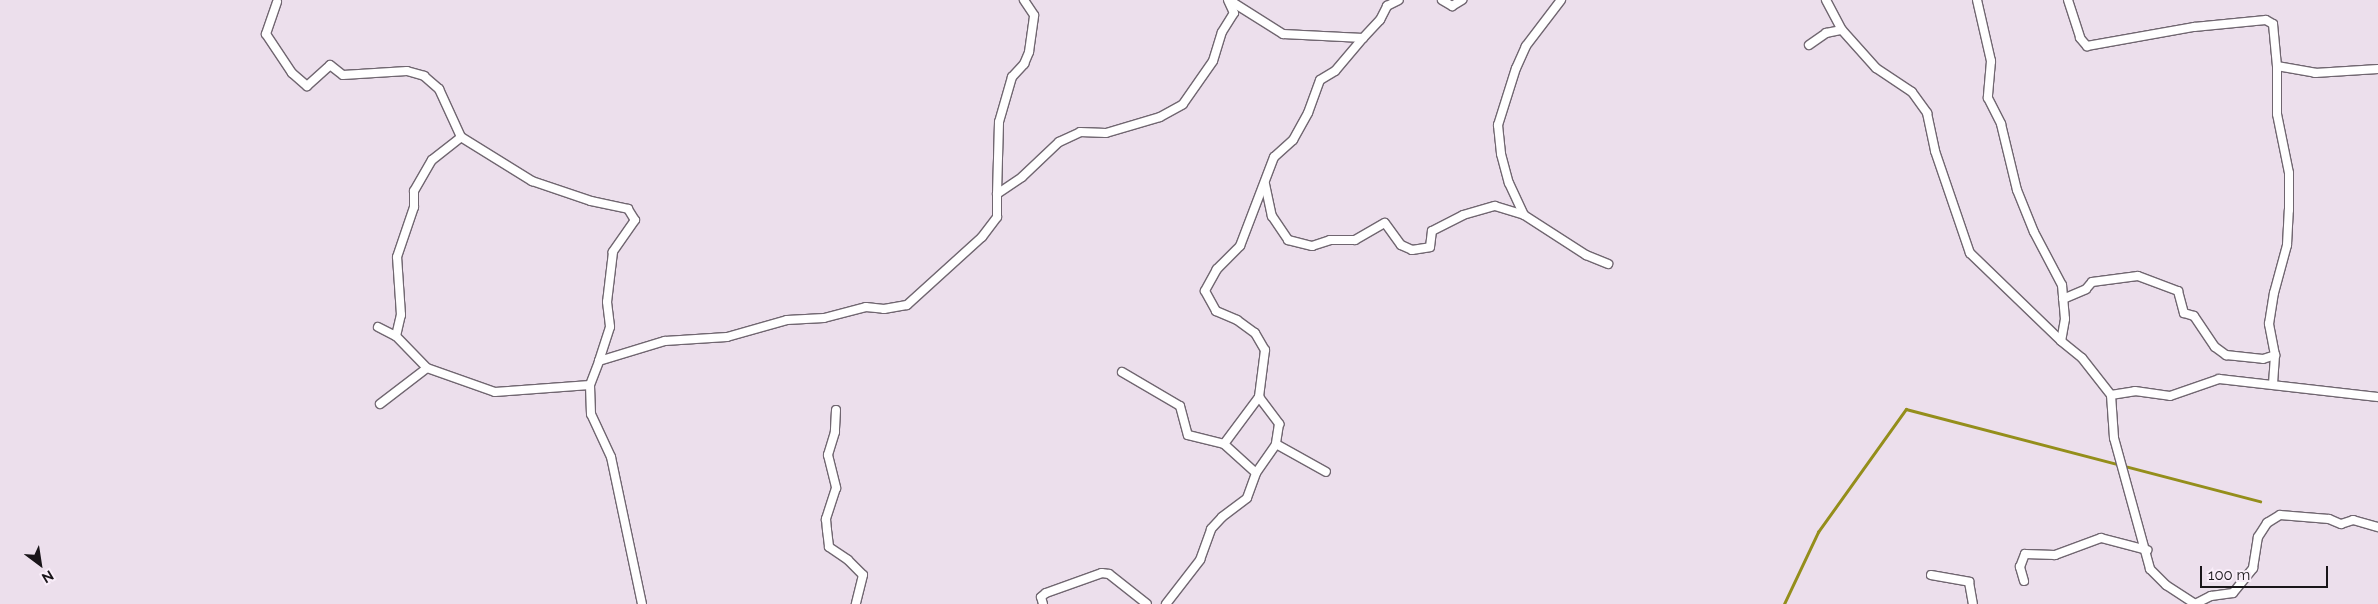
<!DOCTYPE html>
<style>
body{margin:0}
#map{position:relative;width:2378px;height:604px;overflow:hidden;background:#ecdfec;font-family:Raleway,sans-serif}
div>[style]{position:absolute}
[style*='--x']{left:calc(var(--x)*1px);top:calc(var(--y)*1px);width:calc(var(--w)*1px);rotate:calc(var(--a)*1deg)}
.stream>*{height:2.5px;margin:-1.25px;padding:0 1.25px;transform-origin:1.25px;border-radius:1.25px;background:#948e1b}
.roads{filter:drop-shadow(1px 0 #706670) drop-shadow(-1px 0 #706670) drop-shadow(0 1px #706670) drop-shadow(0 -1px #706670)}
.street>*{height:8px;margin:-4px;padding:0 4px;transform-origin:4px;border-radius:4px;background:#fff}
span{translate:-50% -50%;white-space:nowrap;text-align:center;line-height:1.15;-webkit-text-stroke:4px #f9edf9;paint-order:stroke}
.north{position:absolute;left:15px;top:539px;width:50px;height:50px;-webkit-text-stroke:4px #f9edf9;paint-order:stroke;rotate:149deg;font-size:14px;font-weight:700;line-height:20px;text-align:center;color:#191519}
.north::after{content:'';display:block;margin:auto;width:18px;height:22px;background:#191519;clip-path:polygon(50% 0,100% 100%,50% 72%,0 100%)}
.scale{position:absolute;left:2200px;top:566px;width:128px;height:22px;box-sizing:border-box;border:2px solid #191519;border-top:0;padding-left:6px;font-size:15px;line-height:18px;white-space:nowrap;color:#191519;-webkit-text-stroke:4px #f9edf9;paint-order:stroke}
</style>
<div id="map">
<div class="stream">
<i style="--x:1784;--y:604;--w:80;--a:-64.7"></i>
<i style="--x:1818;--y:532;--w:151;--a:-54.4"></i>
<i style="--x:1906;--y:409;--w:366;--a:14.6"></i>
</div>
<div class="roads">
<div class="street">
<i style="--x:1229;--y:0;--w:64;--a:32.2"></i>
<i style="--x:1283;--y:34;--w:80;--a:2.9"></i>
<i style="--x:1363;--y:38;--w:43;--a:130.3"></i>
<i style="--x:1335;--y:71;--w:17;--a:149"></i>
<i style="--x:1320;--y:80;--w:35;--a:110"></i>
<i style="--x:1308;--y:113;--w:31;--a:119"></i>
<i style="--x:1293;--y:140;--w:25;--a:138"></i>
<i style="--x:1274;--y:157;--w:95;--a:110.9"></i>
<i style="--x:1240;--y:246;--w:33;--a:135"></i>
<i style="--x:1217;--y:269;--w:25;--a:119"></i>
<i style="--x:1205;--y:291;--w:23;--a:61"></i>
<i style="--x:1216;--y:311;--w:23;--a:23"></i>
<i style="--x:1237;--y:320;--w:22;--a:36"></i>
<i style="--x:1255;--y:333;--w:20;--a:60"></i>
<i style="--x:1265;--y:350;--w:47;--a:97.3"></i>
<i style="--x:1259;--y:397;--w:34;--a:53"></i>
<i style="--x:1279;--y:424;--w:20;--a:99"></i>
<i style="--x:1276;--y:444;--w:57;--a:29.2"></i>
<i style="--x:1442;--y:0;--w:12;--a:31"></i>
<i style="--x:1452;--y:6;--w:12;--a:-31"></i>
<i style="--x:1561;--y:0;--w:58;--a:127.3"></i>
<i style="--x:1526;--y:46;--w:24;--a:114"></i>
<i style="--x:1516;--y:68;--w:60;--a:107.5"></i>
<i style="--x:1498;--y:125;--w:29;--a:84"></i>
<i style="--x:1501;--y:154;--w:30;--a:75"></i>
<i style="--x:1509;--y:183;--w:35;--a:65"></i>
<i style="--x:1524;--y:215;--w:74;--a:32.8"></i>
<i style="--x:1586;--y:255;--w:24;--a:22"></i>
<i style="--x:1826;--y:0;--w:34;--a:62"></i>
<i style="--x:1842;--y:30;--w:51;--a:48.2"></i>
<i style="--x:1876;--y:68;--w:43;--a:33.7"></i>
<i style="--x:1912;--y:92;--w:26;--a:54"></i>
<i style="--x:1927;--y:113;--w:39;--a:78"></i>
<i style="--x:1935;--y:151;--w:108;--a:71.1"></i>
<i style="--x:1970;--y:253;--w:127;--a:44"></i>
<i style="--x:2061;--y:341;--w:27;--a:39"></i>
<i style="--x:2082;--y:358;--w:47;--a:51.9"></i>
<i style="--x:2111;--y:395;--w:43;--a:86"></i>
<i style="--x:2114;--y:438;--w:136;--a:74.6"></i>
<i style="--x:2150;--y:569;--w:23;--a:45"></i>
<i style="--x:2166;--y:585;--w:35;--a:33"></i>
<i style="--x:2195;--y:604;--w:18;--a:-27"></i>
<i style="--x:2211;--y:596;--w:22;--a:-8"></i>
<i style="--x:2233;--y:593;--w:32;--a:-51"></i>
<i style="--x:2253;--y:568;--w:31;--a:-81"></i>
<i style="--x:2258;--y:537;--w:17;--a:-57"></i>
<i style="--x:2267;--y:523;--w:15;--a:-32"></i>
<i style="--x:2280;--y:515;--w:49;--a:4.7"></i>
<i style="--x:2329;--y:519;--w:13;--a:23"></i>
<i style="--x:2341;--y:524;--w:13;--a:-18"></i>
<i style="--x:2353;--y:520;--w:26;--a:16"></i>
<i style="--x:1977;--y:0;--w:63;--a:77.1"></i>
<i style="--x:1991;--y:61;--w:37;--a:95"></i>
<i style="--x:1988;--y:98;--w:29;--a:63"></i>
<i style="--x:2001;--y:124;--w:68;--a:76.4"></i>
<i style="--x:2017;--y:190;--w:45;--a:68"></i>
<i style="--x:2034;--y:232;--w:60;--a:62.2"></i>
<i style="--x:2062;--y:285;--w:34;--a:85"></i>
<i style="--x:2065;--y:319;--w:22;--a:100"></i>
<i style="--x:2068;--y:0;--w:40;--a:72"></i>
<i style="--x:2080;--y:38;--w:11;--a:49"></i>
<i style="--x:2087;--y:46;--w:109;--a:-10.1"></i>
<i style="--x:2194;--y:27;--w:72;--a:-5.6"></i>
<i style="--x:2266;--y:20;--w:8;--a:30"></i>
<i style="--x:2273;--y:24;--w:42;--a:84.6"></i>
<i style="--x:277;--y:2;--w:34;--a:109"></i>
<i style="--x:266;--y:34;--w:47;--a:56.3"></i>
<i style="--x:292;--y:73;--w:20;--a:41"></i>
<i style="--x:307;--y:86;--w:31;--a:-42"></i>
<i style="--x:330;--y:65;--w:16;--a:38"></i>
<i style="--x:343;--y:75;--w:64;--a:-3.6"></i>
<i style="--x:407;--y:71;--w:18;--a:16"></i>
<i style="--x:424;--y:76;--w:20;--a:41"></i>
<i style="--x:439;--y:89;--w:53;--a:65.4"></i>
<i style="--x:461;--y:137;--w:84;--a:31.8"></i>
<i style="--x:532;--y:181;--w:62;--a:18.7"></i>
<i style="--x:591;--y:201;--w:38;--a:12"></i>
<i style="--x:628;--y:209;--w:13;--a:58"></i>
<i style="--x:635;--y:220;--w:39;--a:125"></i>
<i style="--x:613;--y:252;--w:50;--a:96.8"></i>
<i style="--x:607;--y:302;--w:25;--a:83"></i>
<i style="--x:610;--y:327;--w:36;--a:108"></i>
<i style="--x:1363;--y:38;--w:25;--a:-47"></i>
<i style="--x:1380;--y:20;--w:16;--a:-63"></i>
<i style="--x:1387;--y:6;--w:13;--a:-27"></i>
<i style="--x:1809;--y:45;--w:21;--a:-35"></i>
<i style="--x:1826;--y:33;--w:16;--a:-11"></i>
<i style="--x:1265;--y:184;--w:33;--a:78"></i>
<i style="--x:1272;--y:216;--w:29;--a:56"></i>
<i style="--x:1288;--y:240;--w:25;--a:14"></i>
<i style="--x:1312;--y:246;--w:19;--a:-18"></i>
<i style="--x:1330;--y:240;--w:25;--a:0"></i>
<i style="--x:1355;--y:240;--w:34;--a:-30"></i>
<i style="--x:1385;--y:223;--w:27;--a:54"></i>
<i style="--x:1401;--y:245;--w:12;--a:24"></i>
<i style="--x:1412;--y:250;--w:18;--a:-9"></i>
<i style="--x:1430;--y:247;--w:16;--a:-83"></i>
<i style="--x:1432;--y:231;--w:35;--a:-27"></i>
<i style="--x:1463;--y:215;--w:33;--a:-16"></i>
<i style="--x:1495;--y:206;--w:30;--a:17"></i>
<i style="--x:997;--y:194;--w:72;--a:-88.4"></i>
<i style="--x:999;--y:122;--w:47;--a:-73.9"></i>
<i style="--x:1012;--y:77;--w:18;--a:-47"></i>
<i style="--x:1024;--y:64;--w:13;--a:-67"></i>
<i style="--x:1029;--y:52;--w:37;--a:-82"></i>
<i style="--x:1034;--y:15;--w:18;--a:-124"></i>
<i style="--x:2063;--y:299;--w:25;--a:-23"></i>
<i style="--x:2086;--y:289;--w:9;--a:-49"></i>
<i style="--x:2092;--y:282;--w:46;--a:-7.4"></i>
<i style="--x:2138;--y:276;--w:43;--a:20.6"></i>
<i style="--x:2178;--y:291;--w:23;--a:75"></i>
<i style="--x:2184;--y:313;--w:10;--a:17"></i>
<i style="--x:2194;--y:316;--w:37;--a:56"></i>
<i style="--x:2215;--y:347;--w:14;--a:36"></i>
<i style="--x:2226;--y:355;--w:37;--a:6"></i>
<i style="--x:2263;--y:359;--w:13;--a:-18"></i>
<i style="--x:378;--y:327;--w:20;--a:27"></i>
<i style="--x:427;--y:368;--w:72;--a:19.4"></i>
<i style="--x:495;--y:392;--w:95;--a:-4.2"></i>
<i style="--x:1122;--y:372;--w:67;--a:30.4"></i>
<i style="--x:1180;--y:406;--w:30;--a:75"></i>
<i style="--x:1188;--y:435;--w:37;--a:14"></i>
<i style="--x:1224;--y:444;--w:59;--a:-53.3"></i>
<i style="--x:2273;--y:384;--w:29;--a:-86"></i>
<i style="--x:2275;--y:355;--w:32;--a:-101"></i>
<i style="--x:2269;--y:324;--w:31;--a:-81"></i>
<i style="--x:2274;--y:293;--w:50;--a:-74.8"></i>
<i style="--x:2287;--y:245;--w:35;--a:-87"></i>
<i style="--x:2289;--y:210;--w:37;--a:-90"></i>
<i style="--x:2289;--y:173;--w:60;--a:-101.5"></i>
<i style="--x:2277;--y:114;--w:48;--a:-90"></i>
<i style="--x:2277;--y:66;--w:39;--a:10"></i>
<i style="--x:2315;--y:73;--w:63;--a:-3.6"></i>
<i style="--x:2111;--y:395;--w:24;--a:-9"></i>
<i style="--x:2135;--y:391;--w:35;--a:8"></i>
<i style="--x:2170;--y:396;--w:52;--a:-19.1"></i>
<i style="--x:2219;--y:379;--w:160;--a:6.5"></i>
<i style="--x:380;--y:404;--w:59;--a:-37.5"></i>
<i style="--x:427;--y:368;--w:45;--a:-134.1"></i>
<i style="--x:396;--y:336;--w:22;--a:-77"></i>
<i style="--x:401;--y:315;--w:58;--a:-93.9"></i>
<i style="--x:397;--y:257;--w:53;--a:-71.2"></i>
<i style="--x:414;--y:207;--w:16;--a:-90"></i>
<i style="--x:414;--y:191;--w:36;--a:-60"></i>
<i style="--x:432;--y:160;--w:37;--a:-38"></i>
<i style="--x:836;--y:410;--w:22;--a:93"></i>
<i style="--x:835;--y:432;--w:24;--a:107"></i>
<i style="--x:828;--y:455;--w:34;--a:76"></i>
<i style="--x:836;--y:488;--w:33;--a:108"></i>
<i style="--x:826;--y:519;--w:11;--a:85"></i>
<i style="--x:827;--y:530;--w:17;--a:83"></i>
<i style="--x:829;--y:547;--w:23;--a:34"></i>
<i style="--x:848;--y:560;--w:21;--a:45"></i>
<i style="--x:863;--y:575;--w:30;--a:104"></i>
<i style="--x:1224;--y:444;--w:43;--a:42.2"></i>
<i style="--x:1931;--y:575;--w:39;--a:10"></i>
<i style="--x:1969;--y:582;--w:22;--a:80"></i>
<i style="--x:2024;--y:581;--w:15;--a:-106"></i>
<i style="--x:2020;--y:567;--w:14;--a:-69"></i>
<i style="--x:2025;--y:554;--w:30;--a:2"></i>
<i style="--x:2055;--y:555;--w:49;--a:-20.3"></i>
<i style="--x:2101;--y:538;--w:48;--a:14.6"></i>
<i style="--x:642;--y:604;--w:150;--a:-101.9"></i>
<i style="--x:611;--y:457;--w:47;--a:-114.9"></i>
<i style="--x:591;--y:414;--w:29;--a:-92"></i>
<i style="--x:590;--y:385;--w:26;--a:-69"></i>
<i style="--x:599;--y:361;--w:69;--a:-16.9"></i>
<i style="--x:665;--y:341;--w:62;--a:-3.7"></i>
<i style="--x:727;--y:337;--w:62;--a:-15.8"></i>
<i style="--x:787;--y:320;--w:37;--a:-3"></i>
<i style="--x:824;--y:318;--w:43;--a:-14.7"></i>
<i style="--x:866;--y:307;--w:18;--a:6"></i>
<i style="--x:884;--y:309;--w:23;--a:-10"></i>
<i style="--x:907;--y:305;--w:101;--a:-42.2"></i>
<i style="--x:982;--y:237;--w:25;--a:-53"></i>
<i style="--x:997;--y:217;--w:23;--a:-90"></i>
<i style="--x:997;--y:194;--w:30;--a:-34"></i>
<i style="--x:1022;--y:177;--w:51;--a:-43.4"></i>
<i style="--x:1059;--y:142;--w:23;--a:-25"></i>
<i style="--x:1080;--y:132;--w:26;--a:2"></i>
<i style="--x:1106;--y:133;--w:56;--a:-16.5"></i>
<i style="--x:1160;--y:117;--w:26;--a:-29"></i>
<i style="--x:1183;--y:104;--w:52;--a:-55.1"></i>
<i style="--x:1213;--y:61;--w:30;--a:-73"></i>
<i style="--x:1222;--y:32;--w:22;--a:-58"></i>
<i style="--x:1234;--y:13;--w:14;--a:-115"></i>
<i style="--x:1043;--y:604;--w:7;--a:-106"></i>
<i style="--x:1041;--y:597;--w:6;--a:-39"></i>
<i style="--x:1046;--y:593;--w:59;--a:-19.7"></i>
<i style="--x:1102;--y:573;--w:7;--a:8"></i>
<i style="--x:1109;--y:574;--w:48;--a:38.3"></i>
<i style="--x:1166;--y:604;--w:56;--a:-52.3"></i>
<i style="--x:1200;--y:560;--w:33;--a:-70"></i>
<i style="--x:1211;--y:529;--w:16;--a:-47"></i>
<i style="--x:1222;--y:517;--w:31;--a:-37"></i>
<i style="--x:1247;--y:498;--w:27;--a:-70"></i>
<i style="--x:1256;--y:473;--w:35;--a:-55"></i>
</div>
</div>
<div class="north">N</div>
<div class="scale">100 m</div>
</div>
